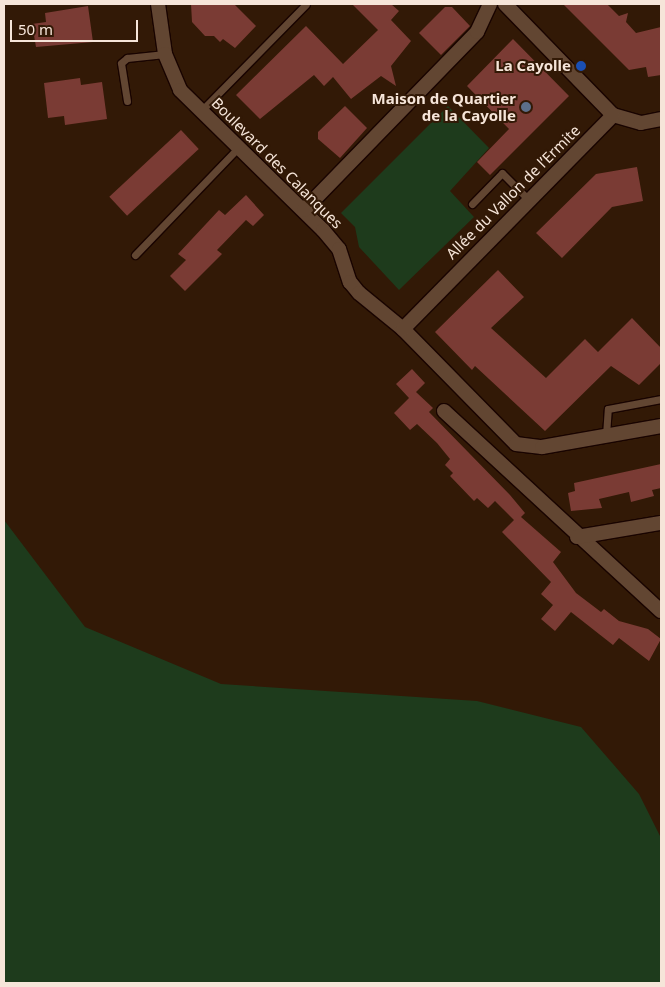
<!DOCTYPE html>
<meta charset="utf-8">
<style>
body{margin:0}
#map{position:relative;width:665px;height:987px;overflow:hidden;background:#321906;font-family:"Noto Sans",sans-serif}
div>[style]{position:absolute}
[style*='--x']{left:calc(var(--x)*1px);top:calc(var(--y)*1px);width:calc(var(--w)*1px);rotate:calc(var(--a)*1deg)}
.green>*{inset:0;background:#1e3b1c}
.building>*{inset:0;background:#7a3b34;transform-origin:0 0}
.roads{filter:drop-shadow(1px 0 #190400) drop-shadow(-1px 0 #190400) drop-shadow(0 1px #190400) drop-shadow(0 -1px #190400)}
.lane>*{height:7px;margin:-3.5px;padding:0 3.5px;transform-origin:3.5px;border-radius:3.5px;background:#624632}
.street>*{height:14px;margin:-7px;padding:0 7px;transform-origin:7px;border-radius:7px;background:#624632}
.dots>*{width:14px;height:14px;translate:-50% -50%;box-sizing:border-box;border:2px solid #321906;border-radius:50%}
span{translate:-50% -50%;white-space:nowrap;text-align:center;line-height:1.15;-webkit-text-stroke:4px #321906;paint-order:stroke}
.poi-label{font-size:15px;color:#f6e5d9;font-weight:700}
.right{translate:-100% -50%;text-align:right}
.street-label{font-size:15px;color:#f6e5d9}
.frame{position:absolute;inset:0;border:5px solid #f6e5d9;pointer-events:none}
.scale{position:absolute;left:10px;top:20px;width:128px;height:22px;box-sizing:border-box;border:2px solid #f6e5d9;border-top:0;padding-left:6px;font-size:15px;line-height:18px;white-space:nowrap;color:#f6e5d9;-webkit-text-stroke:4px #321906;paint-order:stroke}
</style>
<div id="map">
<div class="green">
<i style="clip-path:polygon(448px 106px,489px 148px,450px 191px,474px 217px,399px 290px,359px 247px,355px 227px,341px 213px)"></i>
<i style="clip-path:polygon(4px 520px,85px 627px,221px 684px,477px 701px,581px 727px,639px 794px,661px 838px,661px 983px,4px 983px)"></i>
</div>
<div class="building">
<i style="clip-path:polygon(191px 4px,234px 4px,256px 26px,235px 48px,223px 39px,220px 42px,214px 36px,205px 36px,192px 22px)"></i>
<i style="clip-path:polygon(352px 4px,391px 4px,399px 11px,391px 20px,411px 41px,391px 66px,396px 86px,381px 76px,351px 99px,333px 77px,324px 86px,314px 75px,260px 119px,236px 95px,306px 26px,343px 64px,378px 30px)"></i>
<i style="clip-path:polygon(563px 4px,607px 4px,619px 16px,628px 13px,626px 22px,636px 33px,661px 27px,661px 75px,648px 77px,646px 67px,629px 70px)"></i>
<i style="clip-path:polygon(88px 6px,93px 42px,36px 47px,32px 24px,46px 22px,45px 13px)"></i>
<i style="clip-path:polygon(445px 7px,452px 7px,470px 26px,441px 55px,419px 33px)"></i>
<i style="clip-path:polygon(513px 39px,569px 96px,490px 175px,477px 162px,509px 129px,467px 86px)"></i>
<i style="clip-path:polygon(80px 78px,81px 85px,102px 82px,107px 119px,65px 125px,64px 116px,48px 118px,44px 83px)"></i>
<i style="clip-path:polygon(345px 106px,367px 128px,340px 158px,318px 139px,318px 132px)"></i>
<i style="left:181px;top:130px;width:26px;height:98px;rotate:47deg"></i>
<i style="clip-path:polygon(637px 167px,643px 201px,612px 207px,562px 258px,536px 233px,596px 174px)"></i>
<i style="clip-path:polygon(246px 195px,264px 215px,253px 226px,246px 220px,217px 250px,222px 254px,185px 291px,170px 276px,186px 260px,178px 254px,219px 210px,225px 215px)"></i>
<i style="clip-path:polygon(498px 270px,524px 297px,491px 328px,546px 378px,585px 339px,598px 352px,632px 318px,661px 348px,661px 363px,639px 385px,611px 366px,545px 431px,475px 366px,472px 370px,435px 332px)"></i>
<i style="clip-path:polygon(412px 369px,425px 383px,416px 392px,433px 408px,429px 412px,510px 495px,525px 513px,521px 517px,561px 552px,553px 562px,576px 593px,601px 612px,604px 609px,619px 621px,648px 629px,661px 639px,649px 661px,619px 638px,613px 645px,571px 612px,555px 631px,541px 619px,553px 605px,541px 594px,551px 582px,502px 532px,514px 520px,495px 501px,488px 508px,477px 498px,474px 501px,450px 476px,453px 473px,445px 465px,450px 459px,437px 443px,417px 424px,410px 430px,394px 413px,409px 398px,396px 384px)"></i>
<i style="clip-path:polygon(661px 464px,661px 488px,652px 490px,654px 496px,631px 502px,629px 492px,599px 499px,602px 508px,571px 511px,568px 493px,575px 491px,574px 483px)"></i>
</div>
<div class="roads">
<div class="lane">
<i style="--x:127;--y:101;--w:38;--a:-99"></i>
<i style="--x:121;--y:63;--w:8;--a:-40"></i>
<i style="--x:127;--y:58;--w:38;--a:-6"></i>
<i style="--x:202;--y:110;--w:148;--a:-45.5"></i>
<i style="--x:472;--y:204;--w:43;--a:-45.9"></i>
<i style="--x:502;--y:173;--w:37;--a:45"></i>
<i style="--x:135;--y:255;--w:150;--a:-46.1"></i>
<i style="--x:606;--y:435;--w:26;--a:-86"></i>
<i style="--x:608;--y:409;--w:54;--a:-10.7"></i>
</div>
<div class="street">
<i style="--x:158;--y:4;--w:50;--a:82"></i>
<i style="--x:165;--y:54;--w:39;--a:67"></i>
<i style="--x:180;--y:90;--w:200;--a:44.4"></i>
<i style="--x:323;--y:230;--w:25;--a:50"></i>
<i style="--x:339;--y:249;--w:35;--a:72"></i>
<i style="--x:350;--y:282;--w:14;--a:51"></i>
<i style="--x:359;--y:293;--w:57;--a:39.3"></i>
<i style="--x:403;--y:329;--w:161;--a:45.5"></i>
<i style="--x:516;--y:444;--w:26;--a:7"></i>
<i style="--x:542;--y:447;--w:121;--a:-10"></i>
<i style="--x:505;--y:4;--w:155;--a:45.8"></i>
<i style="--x:613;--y:115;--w:29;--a:16"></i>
<i style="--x:641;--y:123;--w:20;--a:-11"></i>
<i style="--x:304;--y:210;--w:248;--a:-45.8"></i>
<i style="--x:477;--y:32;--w:31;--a:-65"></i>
<i style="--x:403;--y:329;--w:300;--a:-45.5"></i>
<i style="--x:444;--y:411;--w:295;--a:42.7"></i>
<i style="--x:577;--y:537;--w:85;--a:-9.5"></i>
</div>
</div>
<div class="dots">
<i style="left:581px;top:66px;background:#1a4fb4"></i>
<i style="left:526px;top:107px;background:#5c6f8a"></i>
</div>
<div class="poi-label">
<span class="right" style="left:571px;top:66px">La Cayolle</span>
<span class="right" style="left:516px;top:107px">Maison de Quartier<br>de la Cayolle</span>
</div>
<div class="street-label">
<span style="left:277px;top:163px;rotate:45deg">Boulevard des Calanques</span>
<span style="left:513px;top:192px;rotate:-45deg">Allée du Vallon de l’Ermite</span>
</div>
<div class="frame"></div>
<div class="scale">50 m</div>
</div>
